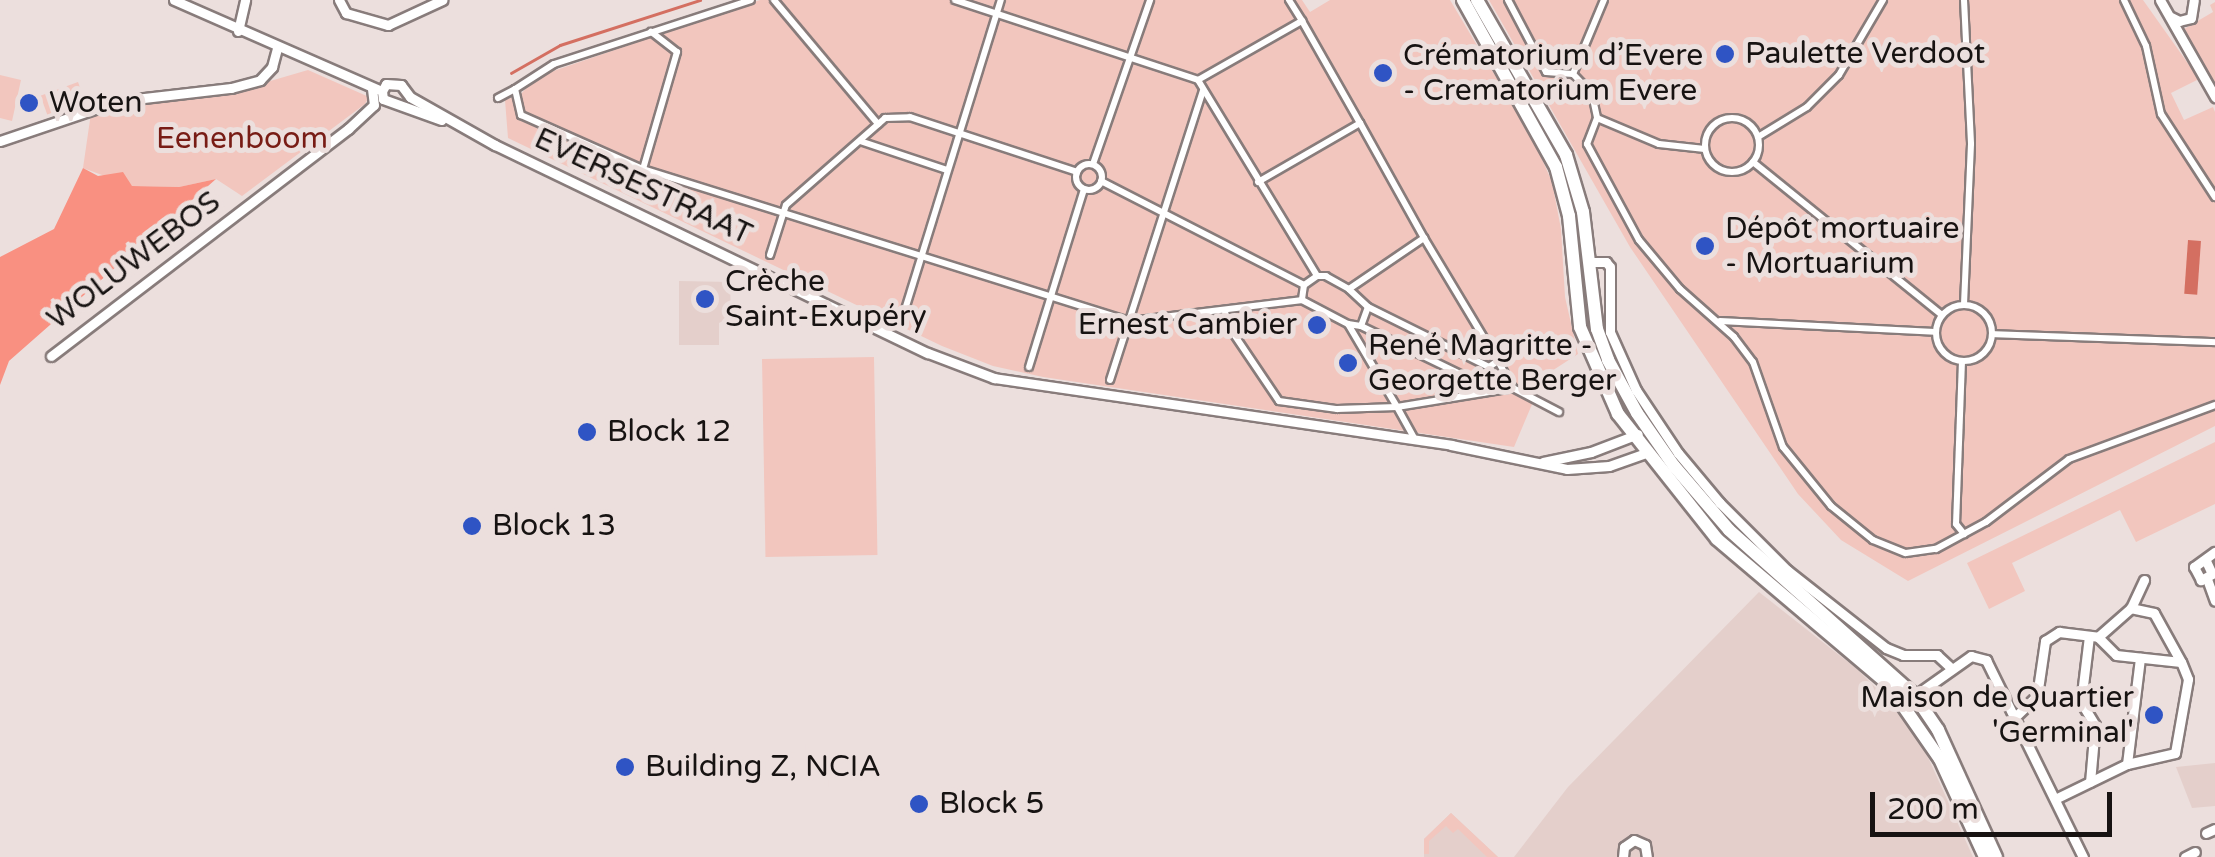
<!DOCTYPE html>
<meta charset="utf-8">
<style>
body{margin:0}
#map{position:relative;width:2215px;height:857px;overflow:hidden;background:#ecdfdd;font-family:"Varela Round",sans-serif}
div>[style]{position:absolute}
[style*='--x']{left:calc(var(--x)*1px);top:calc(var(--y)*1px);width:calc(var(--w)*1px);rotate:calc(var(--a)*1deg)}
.built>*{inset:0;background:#e4cfcb}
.green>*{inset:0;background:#f2c6be;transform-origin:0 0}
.forest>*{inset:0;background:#f99081}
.water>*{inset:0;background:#d46f61;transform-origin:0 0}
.stream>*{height:2.5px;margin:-1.25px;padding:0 1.25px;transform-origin:1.25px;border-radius:1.25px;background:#d46f61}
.roads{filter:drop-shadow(2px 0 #887c7b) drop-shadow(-2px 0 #887c7b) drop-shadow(0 2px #887c7b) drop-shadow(0 -2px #887c7b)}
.pedestrian>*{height:6px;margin:-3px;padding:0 3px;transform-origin:3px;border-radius:3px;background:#fff}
.pedestrian>.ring{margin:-3px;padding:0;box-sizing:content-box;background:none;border:6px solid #fff;border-radius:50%}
.minor>*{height:9px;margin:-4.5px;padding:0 4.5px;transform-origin:4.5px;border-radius:4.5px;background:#fff}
.secondary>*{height:12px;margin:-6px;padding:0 6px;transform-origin:6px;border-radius:6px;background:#fff}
.dots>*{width:28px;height:28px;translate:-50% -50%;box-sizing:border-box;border:5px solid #ecdfdd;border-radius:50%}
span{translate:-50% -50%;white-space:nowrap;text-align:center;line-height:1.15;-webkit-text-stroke:10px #ecdfdd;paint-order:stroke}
.poi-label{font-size:30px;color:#171312}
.left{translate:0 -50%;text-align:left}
.right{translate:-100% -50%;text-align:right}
.park-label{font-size:30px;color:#781c15}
.street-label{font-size:30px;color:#171312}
.scale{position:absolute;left:1870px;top:792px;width:242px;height:45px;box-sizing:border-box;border:5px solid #171312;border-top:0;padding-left:12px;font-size:30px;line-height:35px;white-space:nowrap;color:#171312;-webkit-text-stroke:8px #ecdfdd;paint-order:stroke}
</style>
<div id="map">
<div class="built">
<i style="clip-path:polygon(679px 281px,730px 282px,731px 317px,719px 323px,719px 345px,679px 345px)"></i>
<i style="clip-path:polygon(1759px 592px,1857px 669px,1900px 712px,1927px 755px,1973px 857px,1514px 857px,1568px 787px)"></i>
<i style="clip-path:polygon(2215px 763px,2215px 806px,2192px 808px,2176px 767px)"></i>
<i style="clip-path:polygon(1451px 813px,1498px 857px,1424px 857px,1424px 839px)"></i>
</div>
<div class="green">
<i style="clip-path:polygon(760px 0,1302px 0,1310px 12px,1330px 0,1450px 0,1534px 141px,1552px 182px,1561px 229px,1565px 297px,1578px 354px,1544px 376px,1514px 447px,1043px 377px,993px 366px,942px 346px,508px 138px,505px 100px,521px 94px,536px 77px)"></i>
<i style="clip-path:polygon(1489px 0,2143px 0,2199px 79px,2171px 93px,2184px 120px,2213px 107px,2215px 112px,2215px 426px,1908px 581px,1841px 540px,1798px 494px,1630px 247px)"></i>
<i style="clip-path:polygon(2215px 2px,2215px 91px,2184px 29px,2213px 12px,2210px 5px)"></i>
<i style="clip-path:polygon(308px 70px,369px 97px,365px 104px,242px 196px,216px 179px,179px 187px,132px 186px,83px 168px,91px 113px,118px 105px,232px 92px)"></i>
<i style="clip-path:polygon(0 75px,21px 80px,12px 121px,0 118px)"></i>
<i style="left:78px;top:82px;width:20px;height:40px;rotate:70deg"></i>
<i style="left:874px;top:357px;width:198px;height:112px;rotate:89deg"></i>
<i style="clip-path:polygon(2215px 442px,2215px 504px,2136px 542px,2120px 510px,2012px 563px,2025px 591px,1989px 609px,1967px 563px)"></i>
<i style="clip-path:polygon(1451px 813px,1498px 857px,1487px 857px,1458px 829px,1453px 833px,1446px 826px,1429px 841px,1429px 854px,1424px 854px,1424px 839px)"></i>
</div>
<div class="forest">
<i style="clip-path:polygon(83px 168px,98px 176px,123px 172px,132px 186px,179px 187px,216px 179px,9px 361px,0 385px,0 257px,54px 229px)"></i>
</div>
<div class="water">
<i style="left:2188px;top:240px;width:13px;height:54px;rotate:4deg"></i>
</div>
<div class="stream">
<i style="--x:511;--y:73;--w:56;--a:-29.7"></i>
<i style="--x:560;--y:45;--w:147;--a:-17.8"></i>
</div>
<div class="roads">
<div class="pedestrian">
<i style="--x:774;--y:0;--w:162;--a:50"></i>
<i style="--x:955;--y:0;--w:256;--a:18.2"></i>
<i style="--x:1198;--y:80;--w:229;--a:58.7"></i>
<i style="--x:1289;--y:0;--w:25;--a:58"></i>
<i style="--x:1508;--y:0;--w:81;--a:62.2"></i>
<i style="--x:1546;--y:72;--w:27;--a:4"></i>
<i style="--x:1573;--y:74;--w:28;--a:46"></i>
<i style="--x:1592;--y:94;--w:25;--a:78"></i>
<i style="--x:1597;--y:118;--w:28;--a:111"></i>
<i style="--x:1587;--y:144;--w:109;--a:61.6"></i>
<i style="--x:1639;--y:240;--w:64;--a:50.1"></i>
<i style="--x:1680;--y:289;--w:72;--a:41.6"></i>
<i style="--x:1734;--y:337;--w:31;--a:53"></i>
<i style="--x:1753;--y:362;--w:90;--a:70.6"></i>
<i style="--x:1783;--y:447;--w:76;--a:50.9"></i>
<i style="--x:1831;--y:506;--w:54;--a:39"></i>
<i style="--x:1873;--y:540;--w:35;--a:22"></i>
<i style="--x:1906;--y:553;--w:30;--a:-8"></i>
<i style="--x:1936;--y:549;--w:57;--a:-28.4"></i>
<i style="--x:1986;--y:522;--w:104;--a:-37.2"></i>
<i style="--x:2069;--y:459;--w:156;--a:-20.3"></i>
<i style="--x:1964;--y:0;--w:144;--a:87.2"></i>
<i style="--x:1971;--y:144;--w:161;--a:92.5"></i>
<i style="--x:2124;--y:0;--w:51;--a:64.4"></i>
<i style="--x:2146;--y:46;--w:70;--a:77.6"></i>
<i style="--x:2161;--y:114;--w:99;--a:57"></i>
<i style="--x:1573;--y:74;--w:80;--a:-67.3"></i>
<i style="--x:1198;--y:80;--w:120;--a:-29.6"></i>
<i style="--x:1302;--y:21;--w:117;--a:60.4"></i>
<i style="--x:515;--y:89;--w:46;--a:-32.7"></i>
<i style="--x:554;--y:64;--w:207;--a:-18"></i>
<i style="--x:498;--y:98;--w:19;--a:-28"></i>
<i style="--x:515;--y:89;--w:27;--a:77"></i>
<i style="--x:521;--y:115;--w:133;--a:23.9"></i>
<i style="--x:643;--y:169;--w:509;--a:17.37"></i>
<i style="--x:1129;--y:321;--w:174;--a:-6.9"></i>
<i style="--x:1597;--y:118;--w:67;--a:22.8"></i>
<i style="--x:1659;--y:144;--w:46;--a:6.2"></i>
<i class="ring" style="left:1705px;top:118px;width:48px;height:48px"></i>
<i style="--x:1758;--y:137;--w:57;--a:-31.5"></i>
<i style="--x:1807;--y:107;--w:45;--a:-45"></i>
<i style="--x:1839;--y:75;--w:87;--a:-59.6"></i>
<i style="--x:860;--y:141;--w:92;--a:18.4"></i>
<i style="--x:1753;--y:162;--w:243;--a:39"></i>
<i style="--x:1093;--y:164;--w:174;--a:-70.8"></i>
<i class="ring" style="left:1076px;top:164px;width:20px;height:20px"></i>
<i style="--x:643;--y:169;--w:122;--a:-73.8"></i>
<i style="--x:677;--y:52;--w:33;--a:-142"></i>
<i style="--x:1101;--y:181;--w:228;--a:27.1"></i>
<i style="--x:1258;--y:182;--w:118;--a:-30"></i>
<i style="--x:1360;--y:123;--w:132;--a:60.9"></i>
<i style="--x:770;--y:255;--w:52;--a:-72.3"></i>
<i style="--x:786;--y:205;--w:132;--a:-41.3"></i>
<i style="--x:885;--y:118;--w:25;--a:-2"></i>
<i style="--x:910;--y:117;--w:176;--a:18.2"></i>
<i style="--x:1349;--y:289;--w:91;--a:-34.2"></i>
<i style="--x:1424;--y:238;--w:144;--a:59"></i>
<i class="ring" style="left:1936px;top:305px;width:50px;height:50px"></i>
<i style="--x:1368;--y:307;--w:135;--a:26.4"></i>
<i style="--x:1489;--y:367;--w:11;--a:-34"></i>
<i style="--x:1498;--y:361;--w:31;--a:61"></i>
<i style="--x:1513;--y:388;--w:52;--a:27.6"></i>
<i style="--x:1225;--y:311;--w:13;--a:81"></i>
<i style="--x:1227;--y:324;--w:93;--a:56"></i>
<i style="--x:1279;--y:401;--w:59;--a:7.9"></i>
<i style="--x:1337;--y:409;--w:60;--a:-1.9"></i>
<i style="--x:1397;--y:407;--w:37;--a:61"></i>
<i style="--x:903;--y:316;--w:331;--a:-72.8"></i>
<i style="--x:1720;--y:321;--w:215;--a:2.9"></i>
<i style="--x:1348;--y:324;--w:13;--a:9"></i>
<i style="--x:1361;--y:326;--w:20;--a:-70"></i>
<i style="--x:1368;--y:307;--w:26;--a:-137"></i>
<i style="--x:1349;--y:289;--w:26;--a:-151"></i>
<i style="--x:1326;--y:276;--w:9;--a:180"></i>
<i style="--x:1317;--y:276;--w:16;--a:145"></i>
<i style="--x:1304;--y:285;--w:15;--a:98"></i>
<i style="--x:1302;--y:300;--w:52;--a:27.6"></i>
<i style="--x:1348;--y:324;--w:96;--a:59.4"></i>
<i style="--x:1397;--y:407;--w:118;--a:-9.3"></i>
<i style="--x:1361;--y:326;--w:133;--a:25.8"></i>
<i style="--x:1481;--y:384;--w:9;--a:69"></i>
<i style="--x:1992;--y:334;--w:223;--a:2.1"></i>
<i style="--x:1962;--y:361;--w:163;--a:92.1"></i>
<i style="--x:1956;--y:524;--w:13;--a:51"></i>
<i style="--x:1029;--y:367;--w:186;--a:-72.8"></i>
<i style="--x:1110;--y:380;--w:304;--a:-72.2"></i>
</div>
<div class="minor">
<i style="--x:174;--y:0;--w:222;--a:23.7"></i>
<i style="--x:339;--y:0;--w:15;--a:62"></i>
<i style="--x:346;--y:13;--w:44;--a:15.9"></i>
<i style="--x:388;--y:25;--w:60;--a:-24.8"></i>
<i style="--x:2160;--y:0;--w:112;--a:60.4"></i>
<i style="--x:2171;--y:17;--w:9;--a:27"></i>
<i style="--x:2179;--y:21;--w:12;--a:-14"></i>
<i style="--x:2191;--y:18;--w:18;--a:-81"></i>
<i style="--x:238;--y:31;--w:32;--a:-77"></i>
<i style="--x:382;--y:91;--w:8;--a:-60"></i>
<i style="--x:386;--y:84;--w:15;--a:4"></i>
<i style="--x:401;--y:85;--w:15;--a:53"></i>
<i style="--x:410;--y:97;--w:98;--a:29.5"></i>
<i style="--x:495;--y:145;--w:480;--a:25.7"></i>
<i style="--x:928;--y:353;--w:71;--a:20.7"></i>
<i style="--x:994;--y:378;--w:462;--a:8.3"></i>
<i style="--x:1451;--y:445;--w:118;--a:11.7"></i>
<i style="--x:1567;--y:469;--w:42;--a:-4.1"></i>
<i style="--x:1609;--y:466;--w:42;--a:-19.3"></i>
<i style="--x:382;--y:91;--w:8;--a:83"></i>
<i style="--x:383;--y:99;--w:62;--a:19.9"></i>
<i style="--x:0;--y:141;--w:125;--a:-18.7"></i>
<i style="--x:118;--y:101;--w:114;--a:-6.6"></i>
<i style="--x:231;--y:88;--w:30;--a:-15"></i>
<i style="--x:260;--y:80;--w:18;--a:-47"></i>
<i style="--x:272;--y:67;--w:20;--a:-75"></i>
<i style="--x:1588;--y:262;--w:18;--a:0"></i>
<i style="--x:1606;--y:262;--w:6;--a:51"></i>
<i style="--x:1610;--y:267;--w:65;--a:90"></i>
<i style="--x:1610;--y:332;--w:64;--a:65.9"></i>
<i style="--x:1636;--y:390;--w:76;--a:56.3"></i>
<i style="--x:1678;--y:453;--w:65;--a:50"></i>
<i style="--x:1720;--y:503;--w:95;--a:45"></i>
<i style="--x:1787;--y:570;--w:126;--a:38.2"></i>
<i style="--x:1886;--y:648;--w:18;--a:22"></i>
<i style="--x:1903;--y:655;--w:34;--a:0"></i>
<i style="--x:1937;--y:655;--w:18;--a:43"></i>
<i style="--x:51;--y:356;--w:374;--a:-37.4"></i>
<i style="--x:348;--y:129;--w:35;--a:-43"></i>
<i style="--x:374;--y:105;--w:17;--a:-97"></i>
<i style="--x:1543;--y:462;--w:49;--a:-11.8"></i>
<i style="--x:1591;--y:452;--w:50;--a:-21"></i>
<i style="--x:2206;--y:561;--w:14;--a:65"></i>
<i style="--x:2212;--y:574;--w:13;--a:151"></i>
<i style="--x:2201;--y:580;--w:15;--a:-118"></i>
<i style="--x:2194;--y:567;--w:26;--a:-36"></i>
<i style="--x:2207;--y:579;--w:23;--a:70"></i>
<i style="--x:2089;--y:636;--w:66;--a:96.9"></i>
<i style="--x:2081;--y:702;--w:27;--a:59"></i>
<i style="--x:2095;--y:725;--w:57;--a:95"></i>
<i style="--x:2098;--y:637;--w:25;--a:45"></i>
<i style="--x:2116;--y:655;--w:65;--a:6.1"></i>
<i style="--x:2181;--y:662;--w:56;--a:-118.9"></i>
<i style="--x:2154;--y:613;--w:24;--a:-168"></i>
<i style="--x:1913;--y:697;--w:71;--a:-35.3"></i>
<i style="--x:1971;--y:656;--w:16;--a:15"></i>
<i style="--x:1986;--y:660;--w:220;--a:63.8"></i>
<i style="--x:2016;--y:716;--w:29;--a:-44"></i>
<i style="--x:2037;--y:696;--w:56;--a:-81.7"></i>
<i style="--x:2045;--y:641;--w:17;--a:-33"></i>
<i style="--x:2059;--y:632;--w:39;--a:7"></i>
<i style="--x:2098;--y:637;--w:44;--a:-41.3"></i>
<i style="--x:2131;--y:608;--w:31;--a:-65"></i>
<i style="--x:2127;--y:764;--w:107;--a:-83"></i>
<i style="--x:2055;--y:799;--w:80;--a:-25.9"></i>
<i style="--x:2127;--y:764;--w:49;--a:-12.9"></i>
<i style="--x:2175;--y:753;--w:75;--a:-80"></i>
<i style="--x:2188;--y:679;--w:18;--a:-112"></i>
<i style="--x:2206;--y:833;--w:10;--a:-24"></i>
<i style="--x:1623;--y:857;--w:10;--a:-84"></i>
<i style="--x:1624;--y:847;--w:12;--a:-35"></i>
<i style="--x:1634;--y:840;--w:12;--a:24"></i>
<i style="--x:1645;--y:845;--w:12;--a:81"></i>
<i style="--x:2185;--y:857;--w:11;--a:-27"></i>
</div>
<div class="secondary">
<i style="--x:1463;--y:0;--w:191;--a:60.9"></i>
<i style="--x:1556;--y:167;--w:51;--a:75.1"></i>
<i style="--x:1569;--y:216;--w:112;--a:84.3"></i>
<i style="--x:1580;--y:327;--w:95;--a:66.4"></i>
<i style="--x:1618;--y:414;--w:159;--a:51.6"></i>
<i style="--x:1717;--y:539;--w:224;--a:40.3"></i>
<i style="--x:1888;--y:684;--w:91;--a:55.3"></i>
<i style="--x:1940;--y:759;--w:108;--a:65.3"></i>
<i style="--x:1477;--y:0;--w:179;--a:60.1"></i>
<i style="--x:1566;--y:155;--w:59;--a:73.4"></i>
<i style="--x:1583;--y:212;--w:118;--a:83.2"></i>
<i style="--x:1597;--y:329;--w:33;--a:70"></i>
<i style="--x:1608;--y:360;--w:60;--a:61.3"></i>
<i style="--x:1637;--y:413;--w:65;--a:55.1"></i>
<i style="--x:1674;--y:466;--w:84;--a:49.3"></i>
<i style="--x:1729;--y:530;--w:249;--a:41.7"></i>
<i style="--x:1915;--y:696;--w:41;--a:55.9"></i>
<i style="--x:1938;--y:730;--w:140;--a:65.5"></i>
</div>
</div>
<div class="dots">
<i style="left:1725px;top:54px;background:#2f54c4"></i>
<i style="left:1383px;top:73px;background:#2f54c4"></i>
<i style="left:29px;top:103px;background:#2f54c4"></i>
<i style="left:1705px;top:246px;background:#2f54c4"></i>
<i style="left:705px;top:299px;background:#2f54c4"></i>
<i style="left:1317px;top:325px;background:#2f54c4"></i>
<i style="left:1348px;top:363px;background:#2f54c4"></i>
<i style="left:587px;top:432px;background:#2f54c4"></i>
<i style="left:472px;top:526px;background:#2f54c4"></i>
<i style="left:2154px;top:715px;background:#2f54c4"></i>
<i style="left:625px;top:767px;background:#2f54c4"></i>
<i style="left:919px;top:804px;background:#2f54c4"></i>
</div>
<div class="poi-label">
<span class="left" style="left:1745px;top:54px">Paulette Verdoot</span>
<span class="left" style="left:1403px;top:73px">Crématorium d’Evere<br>- Crematorium Evere</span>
<span class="left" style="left:49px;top:103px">Woten</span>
<span class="left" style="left:1725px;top:246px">Dépôt mortuaire<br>- Mortuarium</span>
<span class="left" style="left:725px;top:299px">Crèche<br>Saint-Exupéry</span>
<span class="right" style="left:1297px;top:325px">Ernest Cambier</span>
<span class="left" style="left:1368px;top:363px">René Magritte -<br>Georgette Berger</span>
<span class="left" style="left:607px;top:432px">Block 12</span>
<span class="left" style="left:492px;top:526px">Block 13</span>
<span class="right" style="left:2134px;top:715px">Maison de Quartier<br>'Germinal'</span>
<span class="left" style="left:645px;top:767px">Building Z, NCIA</span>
<span class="left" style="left:939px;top:804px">Block 5</span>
</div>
<div class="park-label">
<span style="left:242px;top:139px">Eenenboom</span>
</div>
<div class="street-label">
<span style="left:643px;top:187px;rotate:25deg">EVERSESTRAAT</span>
<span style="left:134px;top:261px;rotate:-37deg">WOLUWEBOS</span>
</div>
<div class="scale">200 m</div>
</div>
